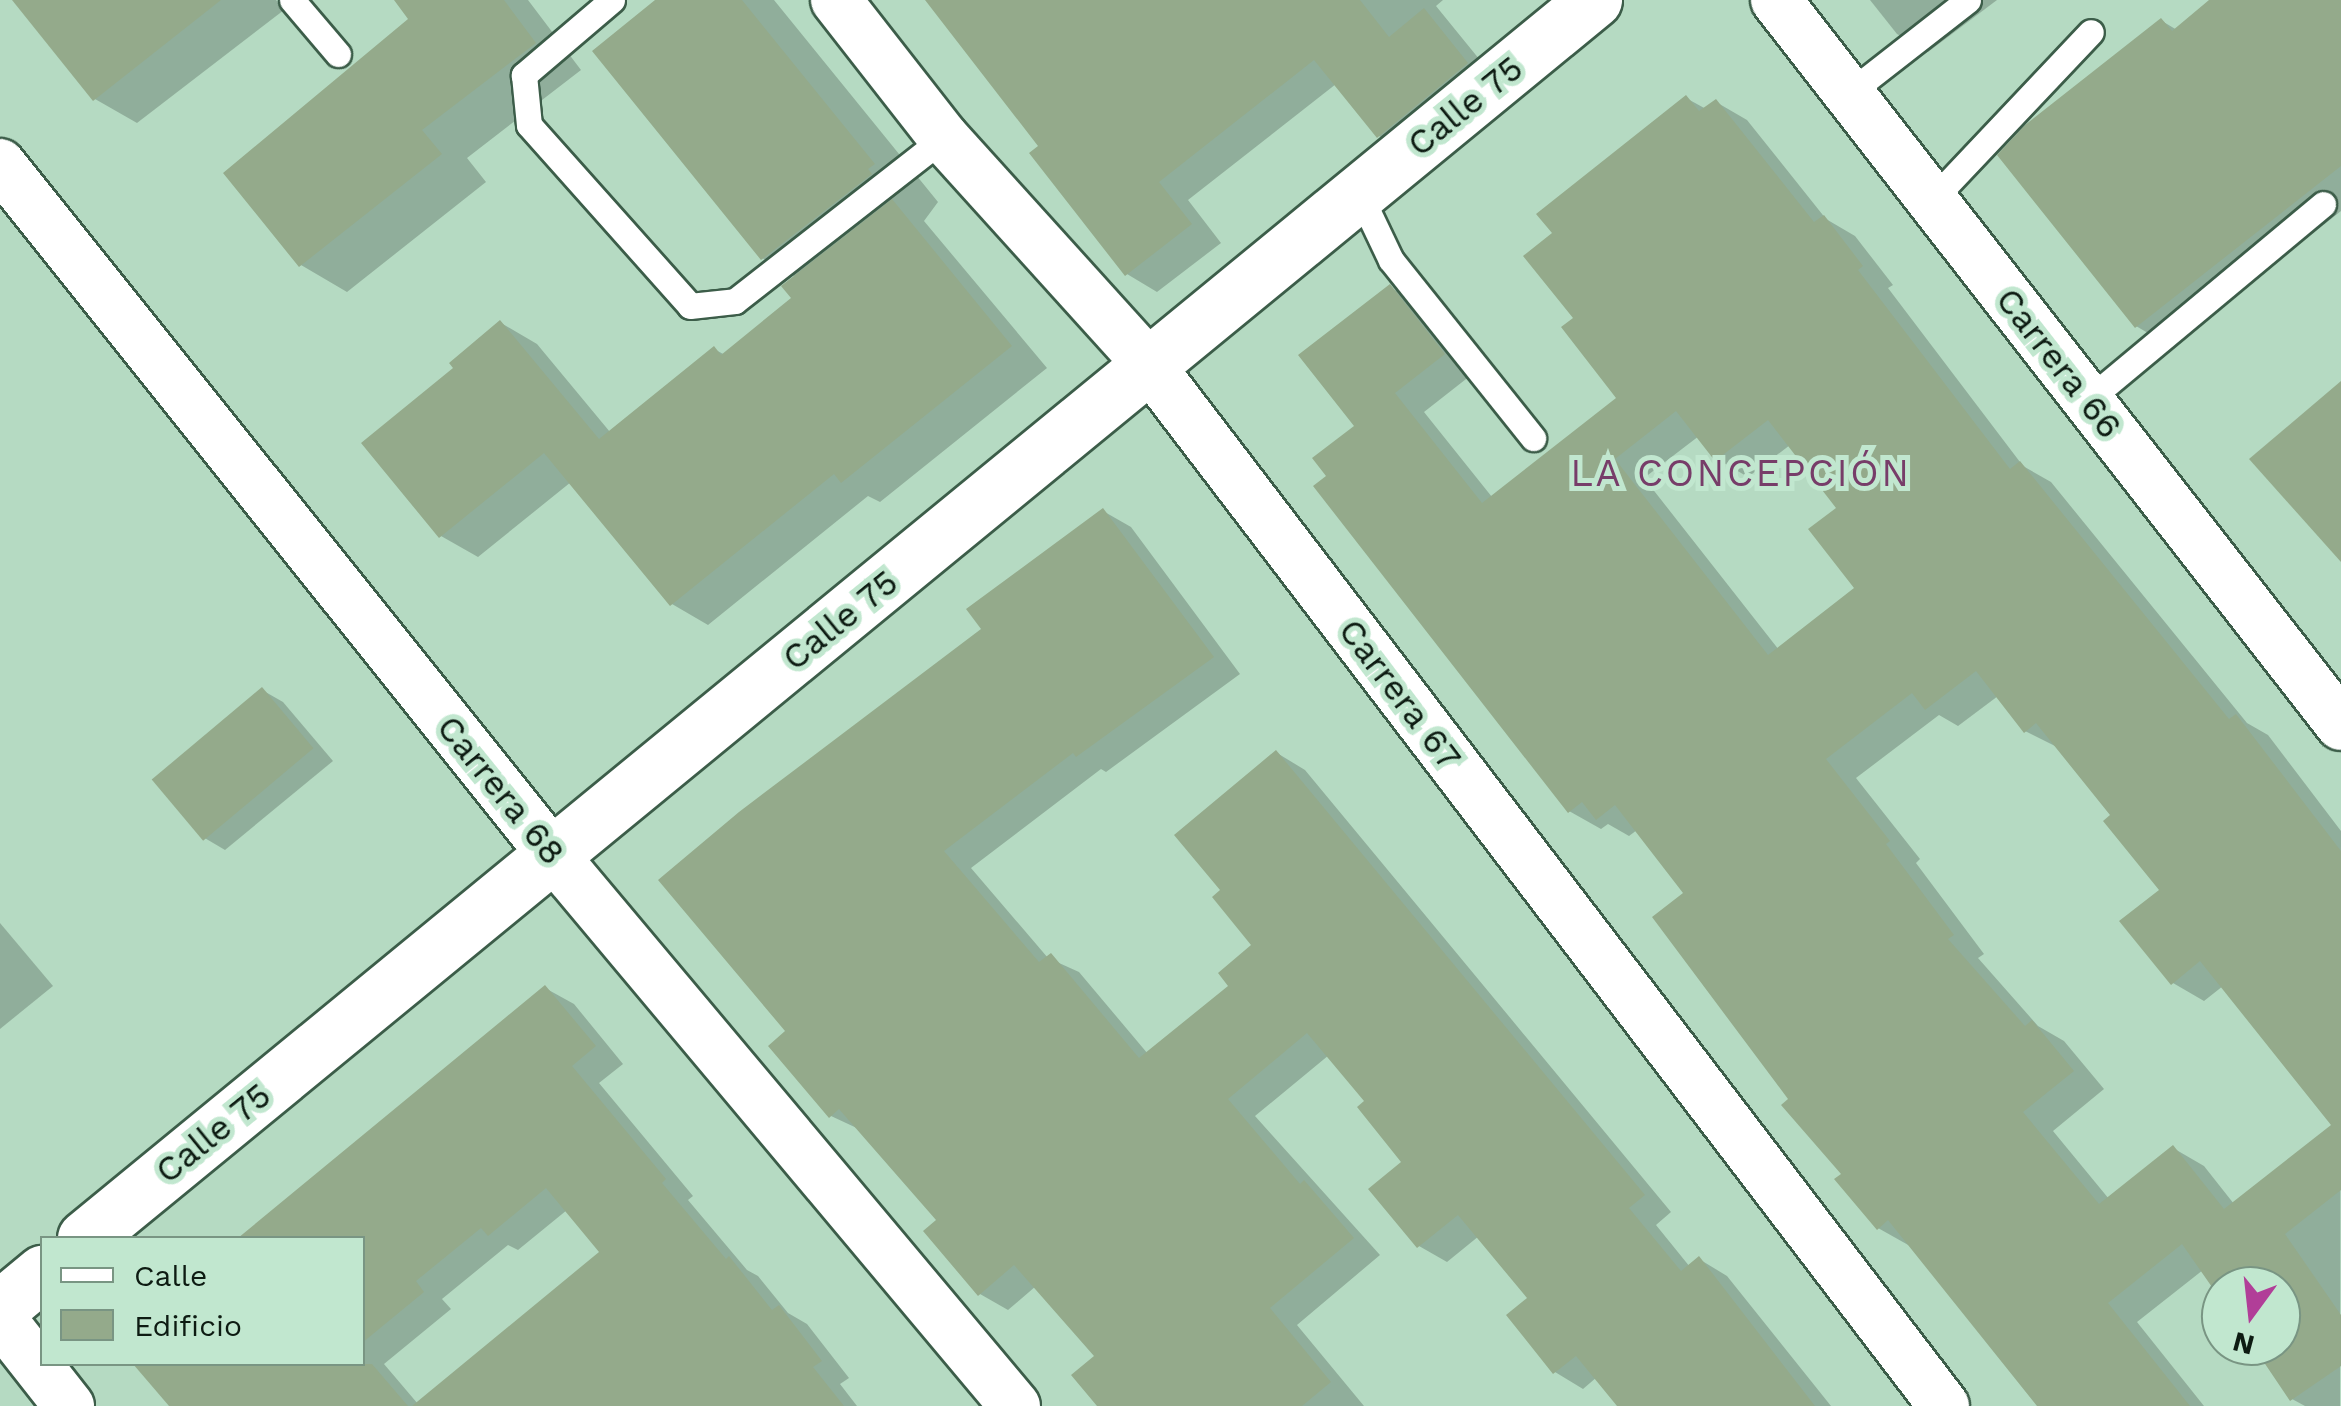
<!DOCTYPE html>
<meta charset="utf-8">
<style>
body{margin:0}
#map{position:relative;width:2341px;height:1406px;overflow:hidden;background:#b5dac2;font-family:"Work Sans",sans-serif}
div>[style]{position:absolute}
[style*='--x']{left:calc(var(--x)*1px);top:calc(var(--y)*1px);width:calc(var(--w)*1px);rotate:calc(var(--a)*1deg)}
.shadow>*{inset:0;background:#0003}
.building>*{inset:0;background:#94aa8b;transform-origin:0 0}
.roads{filter:drop-shadow(2px 0 #3c5d49) drop-shadow(-2px 0 #3c5d49) drop-shadow(0 2px #3c5d49) drop-shadow(0 -2px #3c5d49)}
.service>*{height:25px;margin:-12.5px;padding:0 12.5px;transform-origin:12.5px;border-radius:12.5px;background:#fff}
.minor>*{height:50px;margin:-25px;padding:0 25px;transform-origin:25px;border-radius:25px;background:#fff}
.tertiary>*{height:55px;margin:-27.5px;padding:0 27.5px;transform-origin:27.5px;border-radius:27.5px;background:#fff}
span{translate:-50% -50%;white-space:nowrap;text-align:center;line-height:1.15;-webkit-text-stroke:10px #c1e7cf;paint-order:stroke}
.street-label{font-size:35px;color:#0d1b12}
.neighbourhood-label{font-size:38px;color:#773d69;letter-spacing:2.5px}
.legend{position:absolute;left:40px;top:1236px;width:325px;height:130px;box-sizing:border-box;background:#c1e7cf;border:2px solid #799583;margin:0;padding:12px 18px;list-style:none;font-size:30px;color:#0d1b12}
.legend li{display:flex;align-items:center;gap:20px;height:50px}
.legend b{width:50px;border:2px solid #799583}
.north{position:absolute;left:2201px;top:1266px;width:100px;height:100px;box-sizing:border-box;background:#c1e7cf;border:2px solid #799583;border-radius:50%;rotate:195deg;font-size:28px;font-weight:700;line-height:40px;text-align:center;color:#0d1b12}
.north::after{content:'';display:block;margin:auto;width:35px;height:45px;background:#b13e98;clip-path:polygon(50% 0,100% 100%,50% 72%,0 100%)}
</style>
<div id="map">
<div class="shadow">
<i style="clip-path:polygon(22px 0,276px 0,284px 10px,137px 123px,95px 99px)"></i>
<i style="clip-path:polygon(397px 0,528px 0,581px 70px,467px 158px,486px 182px,347px 292px,301px 265px,412px 20px)"></i>
<i style="clip-path:polygon(659px 0,774px 0,938px 202px,924px 221px,1047px 368px,880px 502px,868px 496px,708px 625px,672px 604px,571px 482px,478px 557px,441px 536px,457px 368px,501px 323px,537px 344px,610px 432px,714px 349px,725px 355px,795px 298px,796px 277px,762px 258px)"></i>
<i style="clip-path:polygon(930px 0,1443px 0,1436px 6px,1497px 81px,1409px 153px,1379px 136px,1336px 84px,1188px 200px,1221px 243px,1157px 292px,1127px 274px,1041px 147px)"></i>
<i style="clip-path:polygon(1870px 0,1997px 0,1928px 52px,1897px 34px)"></i>
<i style="clip-path:polygon(2213px 0,2341px 0,2341px 211px,2170px 346px,2136px 326px,2162px 21px,2177px 30px)"></i>
<i style="clip-path:polygon(evenodd,1686px 98px,1706px 109px,1716px 102px,1747px 120px,1826px 219px,1855px 236px,1893px 285px,1888px 288px,2023px 466px,2051px 482px,2247px 723px,2268px 735px,2341px 831px,2340px 1406px,2305px 1406px,2292px 1399px,2256px 1346px,2281px 1346px,2281px 1286px,2221px 1286px,2221px 1296px,2203px 1270px,2137px 1322px,2204px 1406px,2038px 1406px,1910px 1246px,1878px 1228px,1791px 1099px,1686px 894px,1637px 830px,1629px 836px,1608px 824px,1601px 829px,1569px 811px,1330px 477px,1357px 427px,1390px 287px,1421px 306px,1475px 372px,1424px 412px,1492px 497px,1620px 398px,1576px 319px,1555px 233px,1686px 98px,1699px 436px,1717px 459px,1748px 477px,1790px 445px,1839px 508px,1858px 589px,1779px 650px,1644px 478px,1699px 436px,1686px 98px,1998px 696px,2025px 731px,2059px 748px,2113px 816px,2162px 890px,2173px 983px,2204px 1001px,2223px 986px,2334px 1126px,2234px 1204px,2204px 1166px,2173px 1148px,2109px 1199px,2053px 1131px,2104px 1089px,2064px 1041px,2038px 1026px,1978px 958px,1984px 954px,1916px 863px,1920px 859px,1856px 778px,1939px 715px,1958px 726px,1998px 696px)"></i>
<i style="clip-path:polygon(1103px 511px,1131px 527px,1240px 674px,1106px 772px,1101px 769px,971px 868px,1048px 958px,1079px 972px,1148px 1054px,1232px 987px,1255px 946px,1223px 891px,1277px 753px,1305px 770px,1671px 1212px,1656px 1225px,1690px 1267px,1699px 1259px,1727px 1276px,1831px 1406px,1622px 1406px,1597px 1377px,1583px 1389px,1555px 1372px,1531px 1298px,1479px 1236px,1447px 1262px,1419px 1246px,1405px 1162px,1368px 1102px,1329px 1055px,1255px 1116px,1380px 1255px,1297px 1325px,1364px 1406px,1100px 1406px,1097px 1357px,1036px 1286px,1008px 1310px,980px 1294px,940px 1220px,861px 1130px,831px 1116px,788px 1032px,985px 630px)"></i>
<i style="clip-path:polygon(262px 690px,283px 702px,333px 761px,225px 850px,203px 837px)"></i>
<i style="clip-path:polygon(0 923px,53px 986px,0 1029px)"></i>
<i style="clip-path:polygon(evenodd,545px 988px,574px 1004px,623px 1064px,599px 1083px,693px 1196px,688px 1200px,747px 1270px,758px 1276px,788px 1313px,807px 1324px,849px 1378px,840px 1384px,857px 1406px,172px 1406px,136px 1364px,362px 1364px,362px 1238px,242px 1238px,545px 988px,567px 1210px,602px 1253px,418px 1404px,384px 1364px,451px 1309px,442px 1299px,508px 1245px,518px 1250px,567px 1210px)"></i>
</div>
<div class="building">
<i style="clip-path:polygon(12px 0,221px 0,93px 101px)"></i>
<i style="clip-path:polygon(394px 0,504px 0,536px 43px,422px 130px,442px 154px,299px 267px,223px 173px,408px 19px)"></i>
<i style="clip-path:polygon(655px 0,742px 0,875px 164px,868px 169px,872px 174px,761px 260px,592px 51px)"></i>
<i style="clip-path:polygon(925px 0,1360px 0,1389px 37px,1424px 8px,1468px 63px,1377px 138px,1314px 60px,1159px 182px,1192px 224px,1125px 276px,1029px 153px,1038px 146px)"></i>
<i style="clip-path:polygon(2209px 0,2341px 0,2341px 166px,2135px 328px,1997px 155px,2025px 125px,2161px 18px,2172px 31px)"></i>
<i style="clip-path:polygon(evenodd,1686px 95px,1699px 111px,1716px 99px,1814px 222px,1824px 215px,1863px 266px,1858px 270px,2010px 469px,2020px 461px,2229px 719px,2236px 714px,2341px 851px,2341px 1190px,2285px 1234px,2341px 1315px,2341px 1366px,2290px 1401px,2253px 1346px,2281px 1346px,2281px 1286px,2221px 1286px,2221px 1300px,2182px 1244px,2108px 1303px,2190px 1406px,2037px 1406px,1888px 1220px,1877px 1230px,1834px 1179px,1841px 1174px,1781px 1105px,1788px 1099px,1652px 917px,1683px 893px,1615px 805px,1596px 820px,1582px 802px,1568px 813px,1313px 486px,1326px 476px,1312px 458px,1354px 426px,1298px 355px,1390px 284px,1445px 354px,1395px 393px,1482px 503px,1616px 398px,1561px 327px,1573px 318px,1523px 256px,1552px 233px,1536px 214px,1686px 95px,1676px 411px,1715px 461px,1768px 420px,1836px 508px,1808px 529px,1854px 588px,1768px 655px,1615px 459px,1676px 411px,1686px 95px,1976px 671px,2024px 733px,2036px 723px,2110px 815px,2103px 821px,2159px 890px,2119px 921px,2171px 985px,2200px 961px,2331px 1125px,2224px 1209px,2173px 1145px,2099px 1204px,2023px 1112px,2074px 1071px,2032px 1020px,2025px 1026px,1948px 939px,1954px 935px,1886px 844px,1890px 841px,1826px 759px,1912px 693px,1925px 710px,1976px 671px)"></i>
<i style="clip-path:polygon(892px 199px,1012px 346px,841px 483px,834px 474px,670px 606px,544px 453px,439px 538px,361px 443px,453px 368px,449px 363px,500px 320px,599px 439px,714px 346px,721px 355px,791px 298px,781px 286px)"></i>
<i style="clip-path:polygon(2341px 381px,2341px 562px,2249px 459px)"></i>
<i style="clip-path:polygon(1103px 508px,1214px 657px,1076px 757px,1073px 753px,944px 851px,1039px 962px,1051px 953px,1139px 1058px,1228px 986px,1218px 973px,1251px 945px,1212px 897px,1220px 890px,1174px 835px,1276px 750px,1645px 1195px,1629px 1208px,1681px 1271px,1699px 1256px,1815px 1406px,1617px 1406px,1576px 1356px,1553px 1374px,1506px 1315px,1527px 1298px,1458px 1215px,1417px 1248px,1368px 1189px,1401px 1162px,1357px 1107px,1364px 1101px,1307px 1033px,1228px 1099px,1300px 1184px,1304px 1180px,1354px 1238px,1270px 1308px,1331px 1382px,1302px 1406px,1097px 1406px,1071px 1375px,1094px 1356px,1014px 1265px,978px 1296px,923px 1231px,936px 1220px,839px 1109px,829px 1118px,768px 1046px,785px 1031px,658px 880px,739px 812px,981px 629px,966px 609px)"></i>
<i style="left:262px;top:687px;width:80px;height:144px;rotate:50deg"></i>
<i style="clip-path:polygon(545px 985px,596px 1046px,572px 1066px,666px 1179px,662px 1183px,726px 1259px,729px 1256px,772px 1310px,779px 1305px,822px 1361px,813px 1367px,844px 1406px,412px 1406px,599px 1252px,546px 1188px,488px 1236px,481px 1228px,416px 1281px,424px 1292px,362px 1343px,362px 1238px,238px 1238px)"></i>
<i style="clip-path:polygon(133px 1364px,372px 1364px,408px 1406px,169px 1406px)"></i>
</div>
<div class="roads">
<div class="service">
<i style="--x:292;--y:0;--w:71;--a:49.6"></i>
<i style="--x:612;--y:0;--w:116;--a:139.6"></i>
<i style="--x:524;--y:75;--w:50;--a:84.3"></i>
<i style="--x:529;--y:125;--w:242;--a:48.3"></i>
<i style="--x:690;--y:306;--w:45;--a:-6.3"></i>
<i style="--x:735;--y:301;--w:265;--a:-38"></i>
<i style="--x:1849;--y:93;--w:151;--a:-38"></i>
<i style="--x:1359;--y:193;--w:74;--a:64.5"></i>
<i style="--x:1391;--y:260;--w:228;--a:51.4"></i>
<i style="--x:1932;--y:200;--w:231;--a:-46.6"></i>
<i style="--x:2088;--y:400;--w:306;--a:-39.8"></i>
</div>
<div class="minor">
<i style="--x:836;--y:0;--w:175;--a:52"></i>
<i style="--x:944;--y:138;--w:306;--a:47.9"></i>
<i style="--x:1149;--y:365;--w:1310;--a:52.63"></i>
<i style="--x:1776;--y:0;--w:919;--a:52.07"></i>
<i style="--x:0;--y:164;--w:885;--a:51.33"></i>
<i style="--x:553;--y:855;--w:719;--a:50.02"></i>
<i style="--x:0;--y:1318;--w:112;--a:51.9"></i>
</div>
<div class="tertiary">
<i style="--x:85;--y:1238;--w:1952;--a:-39.37"></i>
<i style="--x:0;--y:1308;--w:55;--a:-39.8"></i>
</div>
</div>
<div class="street-label">
<span style="left:1465px;top:106px;rotate:-39deg">Calle 75</span>
<span style="left:2059px;top:363px;rotate:52deg">Carrera 66</span>
<span style="left:840px;top:620px;rotate:-39deg">Calle 75</span>
<span style="left:1400px;top:694px;rotate:53deg">Carrera 67</span>
<span style="left:501px;top:790px;rotate:51deg">Carrera 68</span>
<span style="left:213px;top:1133px;rotate:-39deg">Calle 75</span>
</div>
<div class="neighbourhood-label">
<span style="left:1741px;top:474px">LA CONCEPCIÓN</span>
</div>
<ul class="legend">
<li><b style="height:12px;background:#fff"></b>Calle</li>
<li><b style="height:28px;background:#94aa8b"></b>Edificio</li>
</ul>
<div class="north">N</div>
</div>
